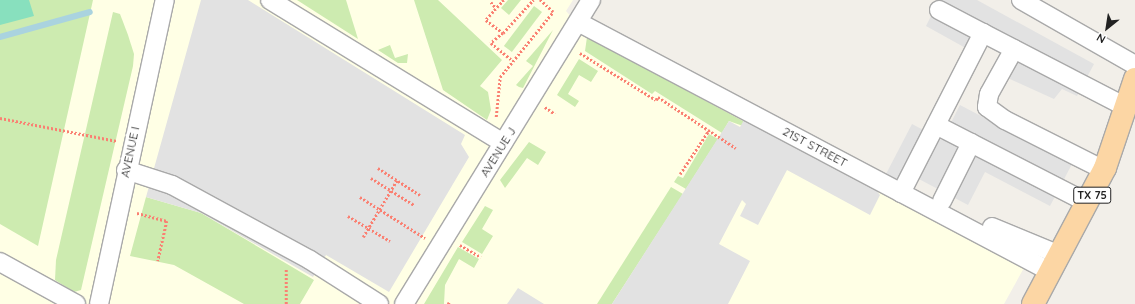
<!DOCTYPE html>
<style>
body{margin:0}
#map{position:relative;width:1135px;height:304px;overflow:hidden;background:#f2efe9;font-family:Quicksand,sans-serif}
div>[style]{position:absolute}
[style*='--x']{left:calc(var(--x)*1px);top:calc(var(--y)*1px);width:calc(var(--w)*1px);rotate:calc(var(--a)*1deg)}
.education>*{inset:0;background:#ffffe5}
.grass>*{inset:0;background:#cdebb0;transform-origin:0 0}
.pitch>*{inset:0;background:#88e0be}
.parking>*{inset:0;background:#e2e2e2}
.stream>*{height:5.5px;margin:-2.75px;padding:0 2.75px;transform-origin:2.75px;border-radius:2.75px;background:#aad3df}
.path>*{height:2.5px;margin-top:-1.25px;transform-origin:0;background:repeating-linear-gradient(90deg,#fa8072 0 2px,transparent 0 4px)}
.roads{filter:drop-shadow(1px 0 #a9a9a9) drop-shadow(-1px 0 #a9a9a9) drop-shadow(0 1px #a9a9a9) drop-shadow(0 -1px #a9a9a9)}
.minor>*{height:18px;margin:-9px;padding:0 9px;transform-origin:9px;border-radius:9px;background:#fff}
.major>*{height:22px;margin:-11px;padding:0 11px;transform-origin:11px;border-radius:11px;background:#fcd6a4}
span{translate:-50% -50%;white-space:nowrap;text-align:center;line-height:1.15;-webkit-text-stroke:4px #fff;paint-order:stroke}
.shield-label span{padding:1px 3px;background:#fff;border:1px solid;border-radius:3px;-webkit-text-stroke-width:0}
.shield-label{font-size:11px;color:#222;font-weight:700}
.street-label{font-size:12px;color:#222}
.north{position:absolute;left:1087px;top:8px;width:40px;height:40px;-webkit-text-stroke:3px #fff;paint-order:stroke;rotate:210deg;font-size:11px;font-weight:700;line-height:16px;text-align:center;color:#222}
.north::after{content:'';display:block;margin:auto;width:14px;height:18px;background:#222;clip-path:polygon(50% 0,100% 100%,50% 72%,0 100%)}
</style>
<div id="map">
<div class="education">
<i style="clip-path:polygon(0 0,573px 0,566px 11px,586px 33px,1025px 266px,1004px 304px,0 304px)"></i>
</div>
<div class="grass">
<i style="clip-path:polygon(0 0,93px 0,38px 246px,0 224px)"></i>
<i style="clip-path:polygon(297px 0,346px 0,358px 39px)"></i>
<i style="clip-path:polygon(414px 0,438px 0,502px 60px,480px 86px,488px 92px,491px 110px,487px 120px,443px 90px)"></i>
<i style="clip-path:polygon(508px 0,521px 0,509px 15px,501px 8px)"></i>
<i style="left:534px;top:6px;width:10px;height:50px;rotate:37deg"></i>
<i style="clip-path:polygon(113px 12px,120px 14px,128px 35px,134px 54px,133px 66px,81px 290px,74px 292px,55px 280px,56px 260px)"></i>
<i style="clip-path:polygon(553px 30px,523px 88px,519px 87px,516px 85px,533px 66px,526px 61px)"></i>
<i style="clip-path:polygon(587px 37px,743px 121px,743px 126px,729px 121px,722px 133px,655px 91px,652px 94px,585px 51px)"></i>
<i style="clip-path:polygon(390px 45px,395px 58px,408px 54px,407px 63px,398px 63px,378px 50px)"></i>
<i style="clip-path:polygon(579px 59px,598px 71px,591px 82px,579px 75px,568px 94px,579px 101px,575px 107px,557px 95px)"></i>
<i style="clip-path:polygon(709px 134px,718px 139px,686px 189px,674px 182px,678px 176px,683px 178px)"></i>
<i style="clip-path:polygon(529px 142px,546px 152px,538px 165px,527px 158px,505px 188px,500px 180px)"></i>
<i style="clip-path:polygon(671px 187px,683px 194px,612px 304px,597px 304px)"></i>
<i style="clip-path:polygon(146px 197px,201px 213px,314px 280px,300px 304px,244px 304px,174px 265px,130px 256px)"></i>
<i style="clip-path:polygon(485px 206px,493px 210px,482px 229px,493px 236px,482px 254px,462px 242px)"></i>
<i style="clip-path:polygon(458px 247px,479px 259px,474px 268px,459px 259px,445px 285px,444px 304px,424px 304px)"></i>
</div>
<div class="pitch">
<i style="clip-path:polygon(0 0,29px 0,34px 16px,0 25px)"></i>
</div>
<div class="parking">
<i style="clip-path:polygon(201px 0,248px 0,465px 135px,461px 144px,469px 157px,389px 292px,326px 255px,313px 277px,201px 213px,146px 197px)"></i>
<i style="clip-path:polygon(939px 0,977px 0,1094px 64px,1077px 96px,1062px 89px,1054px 99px,1010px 79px,995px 70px,1003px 55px,986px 46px,980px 56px,926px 26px)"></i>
<i style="clip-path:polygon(960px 105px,1072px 164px,1050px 206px,985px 172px,968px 205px,917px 178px,912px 187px,886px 174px,912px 124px,942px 140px)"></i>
<i style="clip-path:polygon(745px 118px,876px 190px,880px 195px,870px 215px,787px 170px,758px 225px,740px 216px,746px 204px,742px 200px,719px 244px,750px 261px,728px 304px,612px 304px,729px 121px,740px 127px)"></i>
<i style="clip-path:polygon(518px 288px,544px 304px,507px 304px)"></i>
</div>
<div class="stream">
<i style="--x:0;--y:37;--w:93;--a:-15.5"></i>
</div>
<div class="path">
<i style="--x:504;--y:0;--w:27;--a:132"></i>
<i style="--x:486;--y:20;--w:21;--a:37"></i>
<i style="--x:503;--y:33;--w:45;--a:-47.7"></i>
<i style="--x:491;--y:2;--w:8;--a:50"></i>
<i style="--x:503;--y:33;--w:16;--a:140"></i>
<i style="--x:491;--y:43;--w:28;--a:39"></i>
<i style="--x:580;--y:53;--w:89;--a:31.7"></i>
<i style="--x:656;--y:100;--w:4;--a:-56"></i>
<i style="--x:658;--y:97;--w:93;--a:33.2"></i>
<i style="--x:545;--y:107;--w:12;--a:35"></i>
<i style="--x:496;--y:117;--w:40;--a:-84.3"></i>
<i style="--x:500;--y:77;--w:84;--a:-50.8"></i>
<i style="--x:553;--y:12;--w:18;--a:-137"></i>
<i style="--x:0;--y:118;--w:119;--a:11.1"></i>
<i style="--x:378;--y:168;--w:50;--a:32.7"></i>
<i style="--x:680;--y:174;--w:53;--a:-56.6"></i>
<i style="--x:371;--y:178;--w:51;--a:32.1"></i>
<i style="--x:360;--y:197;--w:77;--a:32.2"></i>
<i style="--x:137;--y:213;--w:31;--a:15"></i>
<i style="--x:167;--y:221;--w:41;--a:102.7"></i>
<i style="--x:348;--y:216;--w:49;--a:30.8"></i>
<i style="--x:363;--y:237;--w:66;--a:-59.2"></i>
<i style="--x:460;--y:245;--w:24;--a:30"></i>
<i style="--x:286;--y:304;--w:36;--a:-90"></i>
<i style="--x:448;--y:304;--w:2;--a:-63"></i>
</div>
<div class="roads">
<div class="minor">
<i style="--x:270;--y:0;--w:273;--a:31.5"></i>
<i style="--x:1021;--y:0;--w:131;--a:29.7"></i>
<i style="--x:939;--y:10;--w:50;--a:27.6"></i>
<i style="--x:578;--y:22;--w:535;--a:27.86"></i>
<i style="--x:1014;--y:49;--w:51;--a:119.1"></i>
<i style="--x:989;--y:94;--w:13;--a:99"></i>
<i style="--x:987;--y:107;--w:22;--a:36"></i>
<i style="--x:1005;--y:120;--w:111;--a:26.8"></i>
<i style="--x:936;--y:125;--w:171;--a:27.2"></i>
<i style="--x:126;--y:170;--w:48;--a:18.1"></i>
<i style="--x:172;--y:185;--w:157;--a:28.5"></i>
<i style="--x:310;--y:260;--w:82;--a:32.5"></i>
<i style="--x:901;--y:193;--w:180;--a:-62.9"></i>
<i style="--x:983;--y:33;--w:161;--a:27.4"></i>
<i style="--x:942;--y:201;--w:65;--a:-63.4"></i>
<i style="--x:992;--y:227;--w:74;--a:22.4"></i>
<i style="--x:0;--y:262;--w:87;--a:28.9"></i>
<i style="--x:99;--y:304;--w:311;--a:-77.8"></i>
<i style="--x:404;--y:304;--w:357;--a:-58.4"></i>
</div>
<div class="major">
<i style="--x:1033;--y:304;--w:154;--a:-62.1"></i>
<i style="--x:1105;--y:168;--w:94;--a:-71.4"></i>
</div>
</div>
<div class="shield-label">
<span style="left:1092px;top:195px">TX 75</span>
</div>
<div class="street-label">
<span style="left:815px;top:147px;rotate:28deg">21ST STREET</span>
<span style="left:130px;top:152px;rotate:-78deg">AVENUE I</span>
<span style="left:498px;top:152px;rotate:-58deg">AVENUE J</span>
</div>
<div class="north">N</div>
</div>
